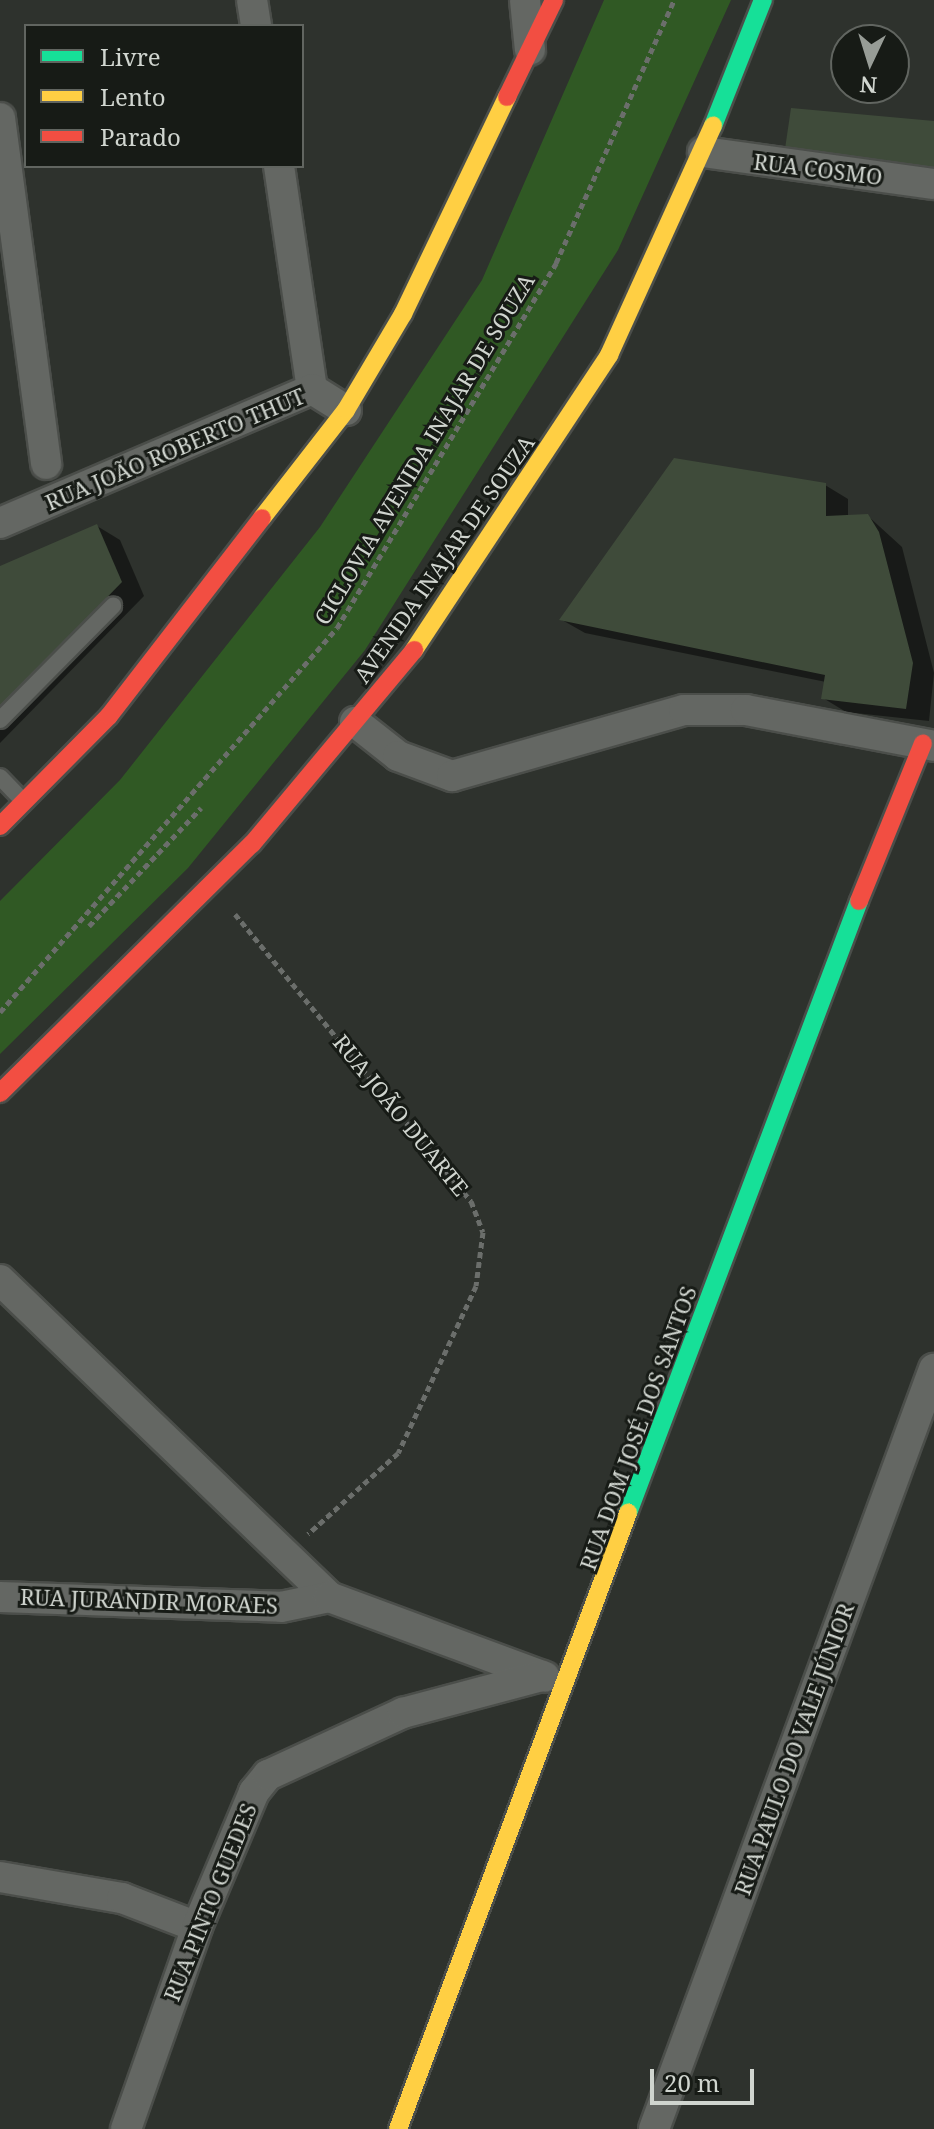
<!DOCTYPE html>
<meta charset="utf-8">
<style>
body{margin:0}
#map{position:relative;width:934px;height:2129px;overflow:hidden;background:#2e322d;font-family:"Noto Serif",serif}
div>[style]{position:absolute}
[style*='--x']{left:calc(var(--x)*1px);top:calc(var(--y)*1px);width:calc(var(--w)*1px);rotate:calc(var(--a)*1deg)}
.green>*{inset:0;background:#305924}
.shadow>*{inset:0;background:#0007}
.building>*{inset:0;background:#3f4b3a}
.path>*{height:5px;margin-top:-2.5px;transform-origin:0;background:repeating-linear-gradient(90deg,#6b6e6b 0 6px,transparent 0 10px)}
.roads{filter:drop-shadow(2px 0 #4b4e4a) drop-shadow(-2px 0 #4b4e4a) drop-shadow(0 2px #4b4e4a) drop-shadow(0 -2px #4b4e4a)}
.lane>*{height:16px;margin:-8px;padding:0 8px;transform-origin:8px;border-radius:8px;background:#646763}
.street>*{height:30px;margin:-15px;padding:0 15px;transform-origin:15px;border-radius:15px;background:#646763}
.fast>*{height:18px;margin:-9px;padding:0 9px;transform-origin:9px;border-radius:9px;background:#16e098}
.slow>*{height:18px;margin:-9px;padding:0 9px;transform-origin:9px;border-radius:9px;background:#ffcf43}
.jam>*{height:18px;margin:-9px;padding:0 9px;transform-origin:9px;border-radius:9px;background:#f24e42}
span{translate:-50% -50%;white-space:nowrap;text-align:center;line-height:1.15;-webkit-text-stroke:6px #171b16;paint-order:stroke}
.street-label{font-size:22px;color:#d0d5cf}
.legend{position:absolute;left:24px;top:24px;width:280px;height:144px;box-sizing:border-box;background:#171b16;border:2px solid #616560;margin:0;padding:10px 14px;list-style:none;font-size:24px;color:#d0d5cf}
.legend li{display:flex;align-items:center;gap:16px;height:40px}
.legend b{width:40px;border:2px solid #616560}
.north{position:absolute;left:830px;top:24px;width:80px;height:80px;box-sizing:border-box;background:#171b16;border:2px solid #616560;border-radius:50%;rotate:184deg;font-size:22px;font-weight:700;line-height:32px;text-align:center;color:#d0d5cf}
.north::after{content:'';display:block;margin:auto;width:28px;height:36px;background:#979c96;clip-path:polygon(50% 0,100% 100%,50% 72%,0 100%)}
.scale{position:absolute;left:650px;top:2069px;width:104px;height:36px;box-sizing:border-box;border:4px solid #d0d5cf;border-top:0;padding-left:10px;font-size:24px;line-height:28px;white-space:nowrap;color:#d0d5cf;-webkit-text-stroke:6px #171b16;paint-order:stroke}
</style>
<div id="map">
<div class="green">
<i style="clip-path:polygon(604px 0,731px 0,618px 250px,365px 650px,188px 868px,0 1054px,0 901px,120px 780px,320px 527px,482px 280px)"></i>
</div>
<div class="shadow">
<i style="clip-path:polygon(825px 485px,848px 499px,848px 517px,868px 516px,902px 547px,934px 673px,929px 721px,846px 712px,823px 698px,826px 682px,585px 633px,562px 620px)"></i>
<i style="clip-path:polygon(97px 526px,120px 540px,144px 596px,0 743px,0 568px)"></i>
</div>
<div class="building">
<i style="clip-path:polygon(791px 108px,934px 121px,934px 169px,785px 149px)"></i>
<i style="clip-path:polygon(674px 458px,826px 483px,826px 516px,868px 514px,879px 532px,913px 663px,906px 709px,821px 699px,825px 675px,559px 620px)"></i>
<i style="clip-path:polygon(97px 524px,122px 582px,0 707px,0 566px)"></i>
</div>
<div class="path">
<i style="--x:235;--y:914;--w:372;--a:50.6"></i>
<i style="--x:471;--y:1201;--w:33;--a:69"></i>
<i style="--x:483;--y:1232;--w:54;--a:97.4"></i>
<i style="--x:476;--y:1286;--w:184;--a:115"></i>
<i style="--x:398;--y:1453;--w:121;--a:138"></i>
<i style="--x:89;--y:926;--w:163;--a:-46.5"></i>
<i style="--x:0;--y:1012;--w:511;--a:-48.73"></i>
<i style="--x:337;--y:628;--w:426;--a:-59"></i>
<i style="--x:556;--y:263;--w:288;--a:-65.8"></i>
</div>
<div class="roads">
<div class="lane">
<i style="--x:0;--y:720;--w:161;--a:-45.3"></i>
<i style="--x:0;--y:777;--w:33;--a:46"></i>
</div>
<div class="street">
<i style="--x:252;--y:0;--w:26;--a:81"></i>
<i style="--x:525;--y:0;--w:50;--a:84.3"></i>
<i style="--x:0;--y:118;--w:349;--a:82.4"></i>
<i style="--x:703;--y:152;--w:233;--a:7.9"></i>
<i style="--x:279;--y:166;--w:225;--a:81.6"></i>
<i style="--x:0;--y:523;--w:340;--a:-23.2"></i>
<i style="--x:312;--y:389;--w:40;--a:32"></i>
<i style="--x:355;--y:722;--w:55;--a:38.3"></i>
<i style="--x:398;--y:756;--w:58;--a:20.3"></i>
<i style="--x:452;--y:776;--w:241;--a:-15.9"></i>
<i style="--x:684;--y:710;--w:62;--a:0"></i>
<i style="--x:746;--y:710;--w:191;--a:10.8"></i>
<i style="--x:0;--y:1280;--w:457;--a:43.9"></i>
<i style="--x:0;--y:1597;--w:281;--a:2"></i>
<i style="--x:281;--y:1607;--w:49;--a:-11.8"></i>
<i style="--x:329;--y:1597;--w:230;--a:20.3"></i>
<i style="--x:0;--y:1877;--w:124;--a:9.8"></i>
<i style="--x:122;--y:1898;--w:80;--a:21.1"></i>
<i style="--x:126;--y:2129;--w:214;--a:-70.6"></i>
<i style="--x:197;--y:1927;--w:147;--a:-67.1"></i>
<i style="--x:254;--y:1792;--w:22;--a:-51"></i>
<i style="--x:268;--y:1775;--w:149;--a:-24.7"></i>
<i style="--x:403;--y:1713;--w:144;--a:-14.9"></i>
<i style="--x:654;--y:2129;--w:810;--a:-69.78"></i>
</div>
<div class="fast">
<i style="--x:713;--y:126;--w:136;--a:-68.4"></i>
<i style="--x:628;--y:1513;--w:654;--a:-69.32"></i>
</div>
<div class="slow">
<i style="--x:262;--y:518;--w:137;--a:-52.1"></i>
<i style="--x:346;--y:410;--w:112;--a:-59.3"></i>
<i style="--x:403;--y:314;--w:241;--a:-64.4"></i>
<i style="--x:414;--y:650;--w:354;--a:-56.5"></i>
<i style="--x:609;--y:355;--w:252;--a:-65.6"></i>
<i style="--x:398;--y:2129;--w:658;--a:-69.53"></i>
</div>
<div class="jam">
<i style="--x:507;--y:97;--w:108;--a:-64.1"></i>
<i style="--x:0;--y:826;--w:155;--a:-45.3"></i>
<i style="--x:109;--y:716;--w:250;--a:-52.3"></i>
<i style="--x:859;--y:901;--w:170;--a:-67.9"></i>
<i style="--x:0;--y:1093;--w:354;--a:-44.7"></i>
<i style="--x:252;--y:844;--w:253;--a:-50.1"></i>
</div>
</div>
<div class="street-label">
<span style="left:818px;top:169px;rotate:7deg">RUA COSMO</span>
<span style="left:175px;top:449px;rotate:-23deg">RUA JOÃO ROBERTO THUT</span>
<span style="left:424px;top:449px;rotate:-59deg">CICLOVIA AVENIDA INAJAR DE SOUZA</span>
<span style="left:444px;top:559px;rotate:-55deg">AVENIDA INAJAR DE SOUZA</span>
<span style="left:401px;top:1115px;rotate:51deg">RUA JOÃO DUARTE</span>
<span style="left:638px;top:1428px;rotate:-70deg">RUA DOM JOSÉ DOS SANTOS</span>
<span style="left:149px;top:1601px;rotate:2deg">RUA JURANDIR MORAES</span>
<span style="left:794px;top:1749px;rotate:-70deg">RUA PAULO DO VALE JÚNIOR</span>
<span style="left:210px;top:1902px;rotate:-68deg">RUA PINTO GUEDES</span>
</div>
<ul class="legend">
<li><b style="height:10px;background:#16e098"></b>Livre</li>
<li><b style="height:10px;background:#ffcf43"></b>Lento</li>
<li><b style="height:10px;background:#f24e42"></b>Parado</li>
</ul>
<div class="north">N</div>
<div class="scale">20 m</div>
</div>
